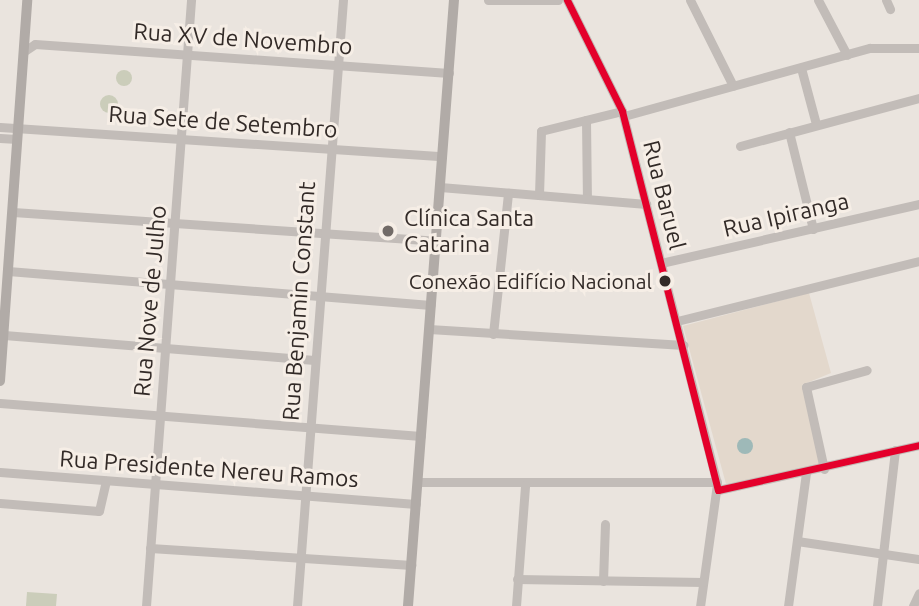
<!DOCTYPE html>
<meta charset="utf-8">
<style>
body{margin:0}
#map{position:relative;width:919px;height:606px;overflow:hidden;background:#eae4de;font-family:Ubuntu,sans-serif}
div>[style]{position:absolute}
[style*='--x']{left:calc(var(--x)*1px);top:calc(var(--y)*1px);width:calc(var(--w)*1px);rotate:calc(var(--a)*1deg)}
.green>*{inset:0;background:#cbcdba}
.round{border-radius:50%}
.plaza>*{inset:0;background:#e3d8cc}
.water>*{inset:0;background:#9eb9b8}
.minor>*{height:9px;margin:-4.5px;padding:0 4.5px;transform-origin:4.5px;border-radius:4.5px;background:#c2bcb8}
.major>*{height:10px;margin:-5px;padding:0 5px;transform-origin:5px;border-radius:5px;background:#b1aba7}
.bus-1>*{height:7px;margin:-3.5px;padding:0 3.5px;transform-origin:3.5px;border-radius:3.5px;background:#e4002b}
.dots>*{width:19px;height:19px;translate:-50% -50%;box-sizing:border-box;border:4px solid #f6eee6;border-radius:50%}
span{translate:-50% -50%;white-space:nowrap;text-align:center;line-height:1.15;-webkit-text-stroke:6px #f6eee6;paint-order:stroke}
.bus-label{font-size:21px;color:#322a27}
.right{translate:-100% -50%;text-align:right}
.street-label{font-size:23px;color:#322a27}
.poi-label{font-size:23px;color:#322a27}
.left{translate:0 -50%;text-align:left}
</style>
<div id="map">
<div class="green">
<i class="round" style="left:116px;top:70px;width:16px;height:16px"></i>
<i class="round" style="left:100px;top:95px;width:18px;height:18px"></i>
<i style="clip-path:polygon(27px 592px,57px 594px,56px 606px,26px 606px)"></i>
</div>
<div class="plaza">
<i style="clip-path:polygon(809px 293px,831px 373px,802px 385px,820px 465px,726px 484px,683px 326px)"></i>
</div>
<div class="water">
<i class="round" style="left:737px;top:438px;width:16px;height:16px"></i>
</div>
<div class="minor">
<i style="--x:488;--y:0;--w:70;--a:0"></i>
<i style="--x:567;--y:0;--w:124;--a:63.6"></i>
<i style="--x:622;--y:111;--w:385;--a:75.7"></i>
<i style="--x:717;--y:484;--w:123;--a:97.9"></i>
<i style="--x:690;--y:0;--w:96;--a:63.4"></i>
<i style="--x:818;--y:0;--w:62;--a:62.2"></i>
<i style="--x:886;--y:0;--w:10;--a:66"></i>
<i style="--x:23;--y:52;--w:14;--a:-34"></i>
<i style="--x:35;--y:44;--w:415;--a:4"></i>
<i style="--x:801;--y:68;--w:58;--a:75"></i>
<i style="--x:624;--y:116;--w:255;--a:-15.5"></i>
<i style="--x:870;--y:48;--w:49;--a:0"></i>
<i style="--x:586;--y:120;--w:79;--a:89.3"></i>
<i style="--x:0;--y:127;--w:443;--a:3.8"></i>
<i style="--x:789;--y:132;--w:100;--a:76.1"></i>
<i style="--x:0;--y:138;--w:17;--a:3"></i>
<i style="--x:740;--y:146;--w:185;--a:-15"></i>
<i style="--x:440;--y:187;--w:207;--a:4.7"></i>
<i style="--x:539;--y:195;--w:64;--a:-88.2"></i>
<i style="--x:541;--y:131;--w:83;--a:-13.9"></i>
<i style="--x:13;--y:212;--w:424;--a:3.9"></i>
<i style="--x:661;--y:263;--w:265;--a:-12.9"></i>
<i style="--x:8;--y:271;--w:424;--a:4.6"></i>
<i style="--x:677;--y:321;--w:249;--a:-13.9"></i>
<i style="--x:429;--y:329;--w:255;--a:3.6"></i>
<i style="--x:493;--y:334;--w:142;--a:-83.9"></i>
<i style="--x:4;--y:335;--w:311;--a:4.6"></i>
<i style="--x:0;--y:403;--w:422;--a:4.5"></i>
<i style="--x:824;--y:469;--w:84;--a:-102.4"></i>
<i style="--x:806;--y:387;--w:63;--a:-15.6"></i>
<i style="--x:0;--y:472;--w:417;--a:4.4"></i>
<i style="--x:418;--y:482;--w:299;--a:0"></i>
<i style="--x:718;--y:490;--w:206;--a:-12.6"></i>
<i style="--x:0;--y:503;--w:99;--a:4.6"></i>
<i style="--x:99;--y:511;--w:31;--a:-77"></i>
<i style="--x:797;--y:541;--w:123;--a:8.4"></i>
<i style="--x:150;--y:548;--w:262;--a:3.7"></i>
<i style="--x:517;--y:579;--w:186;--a:0.9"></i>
<i style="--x:603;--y:581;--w:57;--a:-88"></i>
<i style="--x:146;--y:606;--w:608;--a:-85.75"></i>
<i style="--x:297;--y:606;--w:608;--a:-85.66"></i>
<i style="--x:516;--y:606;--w:121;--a:-85.7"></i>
<i style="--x:788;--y:606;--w:134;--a:-82.3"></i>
<i style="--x:877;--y:606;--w:157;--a:-83.4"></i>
<i style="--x:913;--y:606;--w:14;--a:-65"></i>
</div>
<div class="major">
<i style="--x:0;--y:381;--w:382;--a:-85.9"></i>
<i style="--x:408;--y:606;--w:608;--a:-85.66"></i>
</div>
<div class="bus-1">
<i style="--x:567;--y:0;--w:124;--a:63.6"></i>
<i style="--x:622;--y:111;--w:391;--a:75.8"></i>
<i style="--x:718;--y:490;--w:206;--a:-12.6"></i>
</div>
<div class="dots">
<i style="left:388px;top:231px;background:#726b67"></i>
<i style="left:665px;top:281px;background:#322a27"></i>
</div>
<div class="bus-label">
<span class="right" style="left:652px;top:281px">Conexão Edifício Nacional</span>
</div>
<div class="street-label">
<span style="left:243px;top:39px;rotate:4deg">Rua XV de Novembro</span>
<span style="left:223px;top:122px;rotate:4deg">Rua Sete de Setembro</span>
<span style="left:664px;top:195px;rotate:76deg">Rua Baruel</span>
<span style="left:786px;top:215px;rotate:-13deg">Rua Ipiranga</span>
<span style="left:150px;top:301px;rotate:-85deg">Rua Nove de Julho</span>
<span style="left:299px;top:301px;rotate:-86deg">Rua Benjamin Constant</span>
<span style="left:209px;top:469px;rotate:4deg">Rua Presidente Nereu Ramos</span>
</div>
<div class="poi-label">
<span class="left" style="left:404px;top:231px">Clínica Santa<br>Catarina</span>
</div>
</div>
